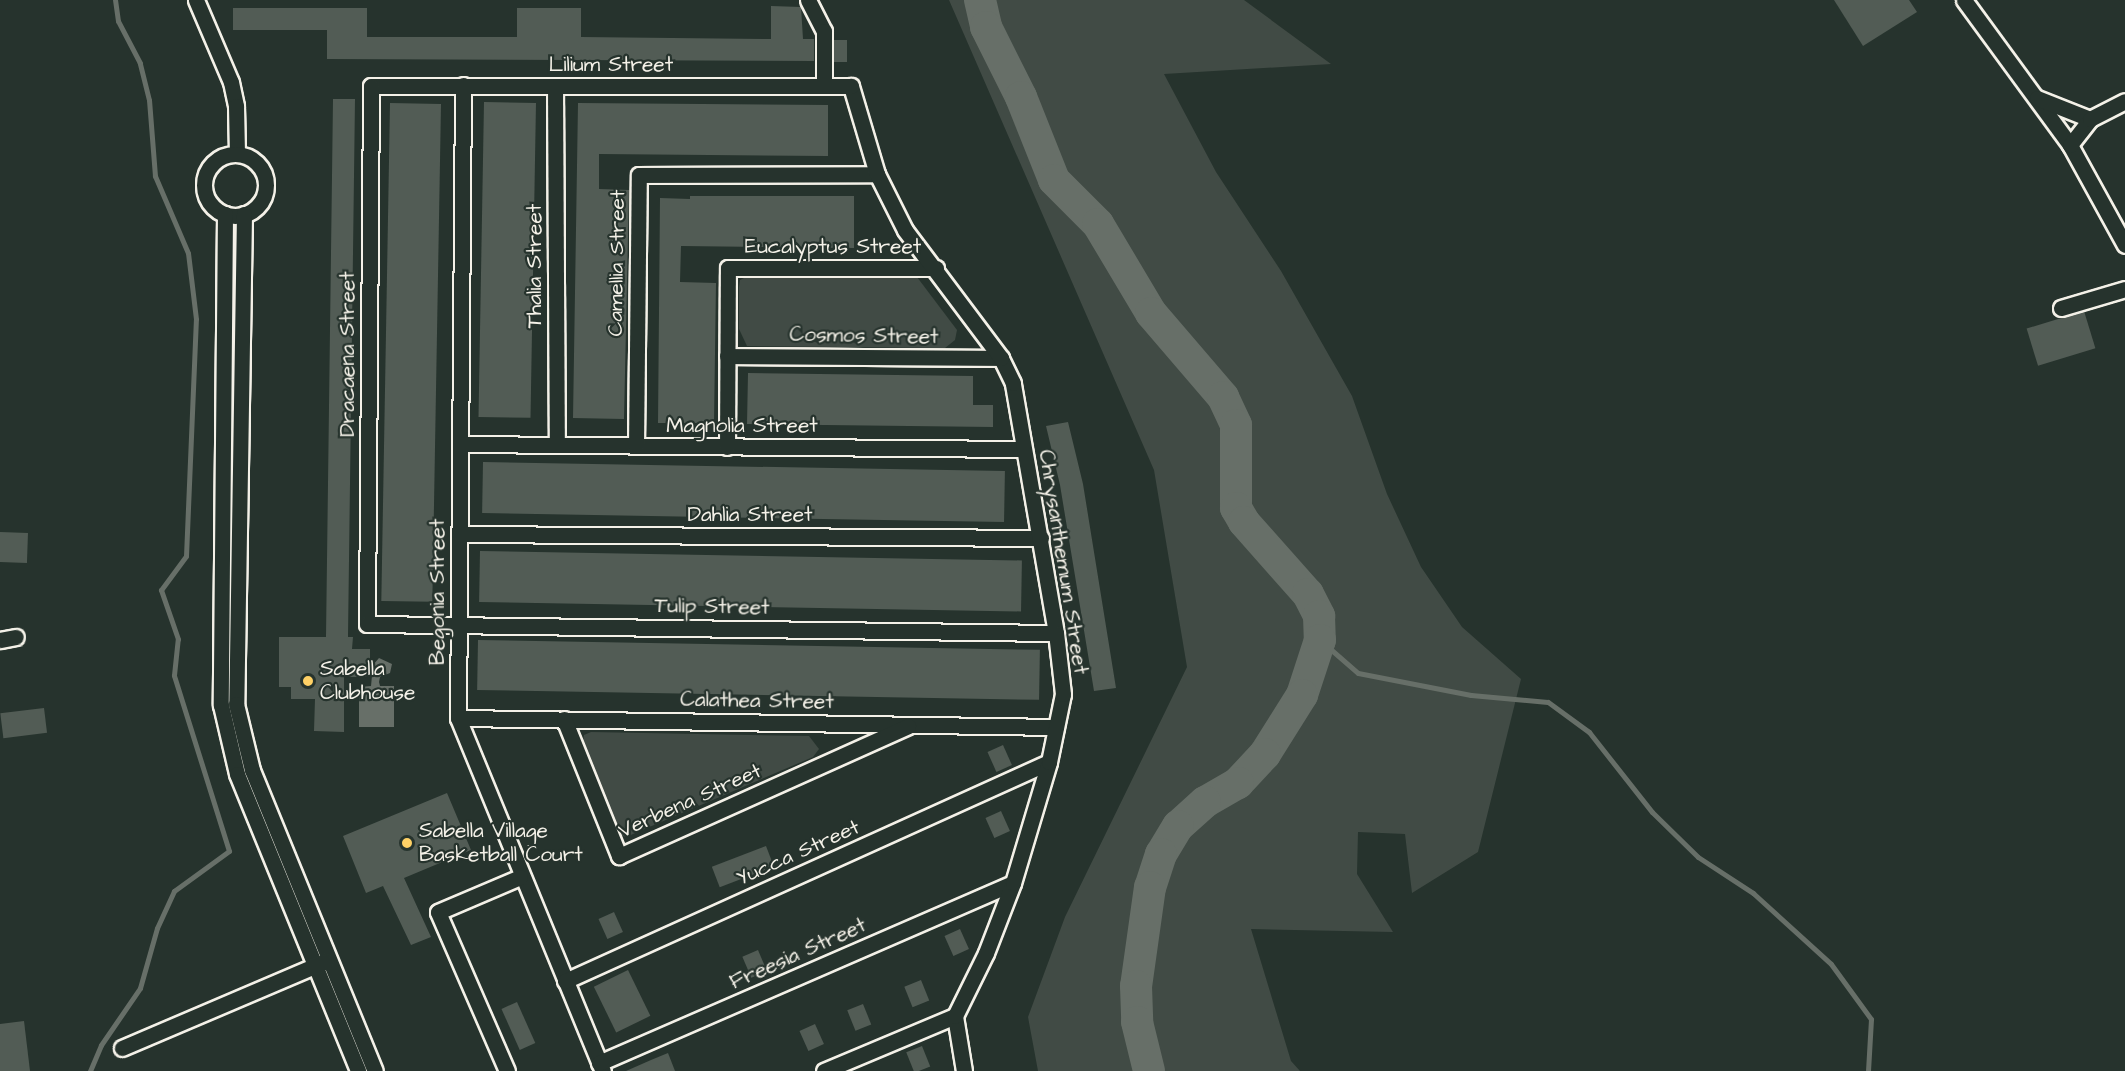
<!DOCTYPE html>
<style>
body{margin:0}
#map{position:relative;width:2125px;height:1071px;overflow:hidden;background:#26332d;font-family:"Architects Daughter",sans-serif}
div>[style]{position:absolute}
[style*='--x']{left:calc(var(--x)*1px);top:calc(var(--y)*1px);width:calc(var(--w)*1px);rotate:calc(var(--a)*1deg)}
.green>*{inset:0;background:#414b45}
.water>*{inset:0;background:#676f68}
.stream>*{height:5px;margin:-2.5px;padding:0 2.5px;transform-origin:2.5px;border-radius:2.5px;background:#676f68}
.river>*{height:32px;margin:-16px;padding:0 16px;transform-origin:16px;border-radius:16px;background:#676f68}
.building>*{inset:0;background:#525c55;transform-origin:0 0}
.roads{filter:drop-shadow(2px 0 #f4f1e8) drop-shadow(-2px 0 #f4f1e8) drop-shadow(0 2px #f4f1e8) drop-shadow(0 -2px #f4f1e8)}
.street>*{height:15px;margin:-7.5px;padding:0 7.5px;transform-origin:7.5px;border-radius:7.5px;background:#26332d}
.street>.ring{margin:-7.5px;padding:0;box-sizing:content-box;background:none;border:15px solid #26332d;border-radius:50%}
.dots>*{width:16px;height:16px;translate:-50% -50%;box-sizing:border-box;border:3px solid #26332d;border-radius:50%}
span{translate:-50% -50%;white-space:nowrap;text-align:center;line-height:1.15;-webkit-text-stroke:4.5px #26332d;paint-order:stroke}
.street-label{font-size:21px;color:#f4f1e8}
.poi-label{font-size:21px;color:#f4f1e8}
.left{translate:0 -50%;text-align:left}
</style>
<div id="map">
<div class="green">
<i style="clip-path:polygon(949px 0,1244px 0,1331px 64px,1164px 74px,1216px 172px,1281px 271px,1352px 396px,1387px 494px,1421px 567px,1462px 627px,1521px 679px,1478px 852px,1412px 893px,1405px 834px,1358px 832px,1357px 874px,1393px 932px,1251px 929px,1291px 1061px,1300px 1071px,1038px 1071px,1028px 1017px,1065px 917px,1187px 667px,1154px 470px)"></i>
<i style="clip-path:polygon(752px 274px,917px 277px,957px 330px,955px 340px,945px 348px,747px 346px,739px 329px,739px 287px,740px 280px)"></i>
<i style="clip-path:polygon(591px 732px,809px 736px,819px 749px,813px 757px,626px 837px,620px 835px,582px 747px,584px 735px)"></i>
</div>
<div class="water">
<i style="clip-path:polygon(379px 658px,392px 664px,390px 673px,380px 677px,379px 682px,380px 686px,394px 686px,394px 727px,359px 727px,359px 687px,371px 686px,373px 665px)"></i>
</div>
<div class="stream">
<i style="--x:1320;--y:640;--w:50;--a:41"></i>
<i style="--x:1358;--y:673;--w:115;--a:11"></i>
<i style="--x:1471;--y:695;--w:77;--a:5.2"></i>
<i style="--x:1548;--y:702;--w:51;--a:36.2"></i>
<i style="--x:1589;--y:732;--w:102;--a:51.8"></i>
<i style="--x:1652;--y:812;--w:64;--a:44.4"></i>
<i style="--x:1698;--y:857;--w:66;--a:33.2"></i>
<i style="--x:1753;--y:893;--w:105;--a:42.3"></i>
<i style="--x:1831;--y:964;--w:68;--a:54"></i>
<i style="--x:1871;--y:1019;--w:52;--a:93.3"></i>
<i style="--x:90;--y:1071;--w:28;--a:-67"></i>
<i style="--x:101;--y:1045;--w:69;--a:-55.6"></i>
<i style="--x:140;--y:988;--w:62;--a:-74.2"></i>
<i style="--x:157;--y:928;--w:41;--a:-65.3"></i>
<i style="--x:174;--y:891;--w:68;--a:-36"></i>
<i style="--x:229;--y:851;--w:184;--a:-107.4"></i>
<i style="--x:174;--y:675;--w:36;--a:-84"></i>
<i style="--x:178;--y:639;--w:52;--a:-109.1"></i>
<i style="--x:161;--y:590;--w:42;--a:-53.7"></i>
<i style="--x:186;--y:556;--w:237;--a:-87.6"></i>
<i style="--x:196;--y:319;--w:66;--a:-96.9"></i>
<i style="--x:188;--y:253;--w:84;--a:-113.2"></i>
<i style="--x:155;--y:176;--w:76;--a:-94.5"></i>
<i style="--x:149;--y:100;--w:38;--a:-104"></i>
<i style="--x:140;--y:63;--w:47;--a:-117.6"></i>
<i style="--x:118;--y:21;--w:21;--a:-98"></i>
</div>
<div class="river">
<i style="--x:980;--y:0;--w:28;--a:77"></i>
<i style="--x:986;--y:27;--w:78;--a:63.4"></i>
<i style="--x:1021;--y:97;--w:89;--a:68.3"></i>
<i style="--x:1054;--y:180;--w:62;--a:45"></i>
<i style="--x:1098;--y:224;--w:104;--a:59.2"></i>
<i style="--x:1151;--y:313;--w:111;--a:49.4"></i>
<i style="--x:1223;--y:397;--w:31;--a:65"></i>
<i style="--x:1236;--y:425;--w:83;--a:90"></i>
<i style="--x:1236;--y:508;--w:16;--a:60"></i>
<i style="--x:1244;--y:522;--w:96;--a:48.4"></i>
<i style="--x:1308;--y:594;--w:25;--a:63"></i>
<i style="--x:1319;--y:616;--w:24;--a:88"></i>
<i style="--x:1320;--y:640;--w:58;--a:108.1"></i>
<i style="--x:1302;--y:695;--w:70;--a:122.1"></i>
<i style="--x:1265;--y:754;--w:40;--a:133"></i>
<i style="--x:1238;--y:783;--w:38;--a:150"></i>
<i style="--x:1205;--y:802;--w:36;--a:138"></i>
<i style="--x:1178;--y:826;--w:33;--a:121"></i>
<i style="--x:1161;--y:854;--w:35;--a:108"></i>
<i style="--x:1150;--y:887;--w:100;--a:98"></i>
<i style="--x:1136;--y:986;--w:36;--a:88"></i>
<i style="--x:1137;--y:1022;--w:50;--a:76.2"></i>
</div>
<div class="building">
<i style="clip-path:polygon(1834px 0,1909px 0,1917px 12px,1863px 46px)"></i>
<i style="clip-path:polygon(771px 6px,801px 7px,803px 39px,814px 39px,814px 61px,327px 59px,327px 30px,233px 30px,233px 8px,367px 8px,367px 37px,517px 37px,517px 8px,581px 8px,581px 37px,771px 39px)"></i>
<i style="left:834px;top:40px;width:13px;height:22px"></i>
<i style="clip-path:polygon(333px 99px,355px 99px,348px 637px,353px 637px,352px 649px,370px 649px,370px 677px,344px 677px,344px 732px,314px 731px,315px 699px,291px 699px,291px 687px,279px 687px,279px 637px,326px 637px)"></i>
<i style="left:484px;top:102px;width:52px;height:315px;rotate:1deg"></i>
<i style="left:390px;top:103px;width:51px;height:498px;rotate:1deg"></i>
<i style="clip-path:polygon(578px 103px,828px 105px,828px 156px,599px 154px,599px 189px,629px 190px,624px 419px,573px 418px)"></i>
<i style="clip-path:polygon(690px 196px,854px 196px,854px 248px,681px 246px,680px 282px,716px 283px,714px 423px,658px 423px,660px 198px,690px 199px)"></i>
<i style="left:2084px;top:311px;width:39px;height:60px;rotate:73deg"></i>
<i style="clip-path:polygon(748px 373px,973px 376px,973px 405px,993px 405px,993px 427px,747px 424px)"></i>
<i style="clip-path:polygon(1068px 422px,1083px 484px,1116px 688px,1094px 691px,1060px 485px,1046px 426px)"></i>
<i style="left:483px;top:462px;width:522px;height:51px;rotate:1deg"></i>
<i style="left:0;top:532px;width:28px;height:30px;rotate:2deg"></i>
<i style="left:480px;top:551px;width:542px;height:51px;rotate:1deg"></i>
<i style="left:478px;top:640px;width:562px;height:50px;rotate:1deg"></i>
<i style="left:44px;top:708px;width:25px;height:44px;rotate:83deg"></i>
<i style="left:1003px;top:745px;width:22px;height:17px;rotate:66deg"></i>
<i style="clip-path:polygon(447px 793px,471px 850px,404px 878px,431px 937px,411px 945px,383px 886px,366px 893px,343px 836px)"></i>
<i style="left:1001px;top:811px;width:22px;height:17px;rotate:66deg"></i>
<i style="left:766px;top:846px;width:22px;height:58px;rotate:69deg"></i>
<i style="left:614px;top:912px;width:22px;height:17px;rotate:66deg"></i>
<i style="left:960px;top:929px;width:22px;height:17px;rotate:66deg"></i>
<i style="left:758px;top:950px;width:23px;height:17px;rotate:67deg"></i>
<i style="left:628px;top:970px;width:51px;height:38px;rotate:64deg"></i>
<i style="left:921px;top:980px;width:22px;height:18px;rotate:68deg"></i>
<i style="left:517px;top:1002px;width:45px;height:17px;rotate:66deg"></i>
<i style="left:863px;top:1004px;width:22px;height:17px;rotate:68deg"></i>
<i style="clip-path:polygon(24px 1021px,30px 1071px,0 1071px,0 1024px)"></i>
<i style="left:815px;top:1024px;width:22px;height:17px;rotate:66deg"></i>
<i style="left:922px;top:1046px;width:22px;height:17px;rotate:68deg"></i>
<i style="clip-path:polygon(668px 1053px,675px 1071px,626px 1071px,651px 1060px)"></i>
</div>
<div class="roads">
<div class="street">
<i style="--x:196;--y:0;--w:89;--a:66.9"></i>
<i style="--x:231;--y:82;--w:25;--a:78"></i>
<i style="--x:236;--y:106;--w:48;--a:88.8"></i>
<i style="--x:808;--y:0;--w:35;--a:63"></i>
<i style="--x:824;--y:31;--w:55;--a:90"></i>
<i style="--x:1964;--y:0;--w:180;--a:53.8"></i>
<i style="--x:2070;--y:145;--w:114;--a:61.2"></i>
<i style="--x:463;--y:85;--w:633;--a:90.45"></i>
<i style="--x:458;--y:718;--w:382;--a:67.7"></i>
<i style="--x:555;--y:86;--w:359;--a:89.7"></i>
<i style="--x:2037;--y:98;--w:57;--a:21.6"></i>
<i style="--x:2070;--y:145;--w:33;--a:-52"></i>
<i style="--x:2090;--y:119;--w:39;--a:-27"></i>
<i class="ring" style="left:204px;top:154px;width:47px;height:47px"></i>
<i style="--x:225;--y:214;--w:491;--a:90.5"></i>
<i style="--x:221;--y:705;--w:71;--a:76.9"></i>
<i style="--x:237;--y:774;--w:321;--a:67.8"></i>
<i style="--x:244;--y:214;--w:490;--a:90.9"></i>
<i style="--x:236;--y:704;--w:68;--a:76.4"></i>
<i style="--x:252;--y:770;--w:325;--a:67.8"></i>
<i style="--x:2061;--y:308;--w:67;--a:-16.5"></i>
<i style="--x:727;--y:356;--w:274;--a:0.4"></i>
<i style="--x:460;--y:444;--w:563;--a:0.51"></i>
<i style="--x:636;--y:446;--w:271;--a:-89.4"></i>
<i style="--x:639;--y:175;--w:238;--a:-0.2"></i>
<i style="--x:727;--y:447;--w:179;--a:-89.7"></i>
<i style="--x:728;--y:268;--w:208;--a:0"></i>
<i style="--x:460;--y:534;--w:581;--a:0.39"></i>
<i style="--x:0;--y:640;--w:16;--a:-11"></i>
<i style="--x:458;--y:718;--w:598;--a:0.86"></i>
<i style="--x:564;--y:719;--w:148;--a:68.1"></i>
<i style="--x:619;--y:856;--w:317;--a:-24.2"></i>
<i style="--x:565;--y:981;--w:531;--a:-24.35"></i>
<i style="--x:122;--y:1048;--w:220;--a:-23.1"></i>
<i style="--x:599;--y:1063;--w:451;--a:-23.5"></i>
<i style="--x:507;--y:1071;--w:173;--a:-113.5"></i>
<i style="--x:438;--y:912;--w:89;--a:-23.1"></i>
<i style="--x:824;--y:1071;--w:142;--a:-22.8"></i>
<i style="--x:964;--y:1071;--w:56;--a:-99.3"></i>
<i style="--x:955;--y:1016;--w:70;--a:-63.8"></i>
<i style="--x:986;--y:953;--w:75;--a:-68.9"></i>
<i style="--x:1013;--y:883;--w:126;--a:-73.4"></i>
<i style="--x:1049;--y:762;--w:69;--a:-78.4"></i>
<i style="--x:1063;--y:694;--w:61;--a:-96.5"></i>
<i style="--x:1056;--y:633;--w:254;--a:-99.8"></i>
<i style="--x:1013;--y:383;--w:28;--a:-116"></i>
<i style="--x:1001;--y:358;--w:160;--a:-126.9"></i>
<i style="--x:905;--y:230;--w:63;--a:-116.6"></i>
<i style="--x:877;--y:174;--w:92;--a:-106.5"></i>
<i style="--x:851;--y:86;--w:480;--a:180"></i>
<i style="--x:371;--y:86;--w:538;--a:90.43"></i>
<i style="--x:367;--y:624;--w:689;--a:0.75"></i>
</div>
</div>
<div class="dots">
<i style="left:308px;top:681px;background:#ffd166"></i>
<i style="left:407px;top:843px;background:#ffd166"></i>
</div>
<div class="street-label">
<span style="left:611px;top:65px">Lilium Street</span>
<span style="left:833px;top:247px">Eucalyptus Street</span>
<span style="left:617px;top:263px;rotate:-89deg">Camellia Street</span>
<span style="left:535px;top:266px;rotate:-90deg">Thalia Street</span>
<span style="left:864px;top:336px;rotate:1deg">Cosmos Street</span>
<span style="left:348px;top:354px;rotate:-90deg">Dracaena Street</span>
<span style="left:742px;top:426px">Magnolia Street</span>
<span style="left:750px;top:515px">Dahlia Street</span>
<span style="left:1063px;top:562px;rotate:81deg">Chrysanthemum Street</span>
<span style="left:438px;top:592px;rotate:-90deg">Begonia Street</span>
<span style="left:712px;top:607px;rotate:1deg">Tulip Street</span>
<span style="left:757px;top:701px;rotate:1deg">Calathea Street</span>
<span style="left:690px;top:801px;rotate:-24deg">Verbena Street</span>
<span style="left:798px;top:853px;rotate:-24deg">Yucca Street</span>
<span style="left:798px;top:954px;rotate:-24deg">Freesia Street</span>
</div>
<div class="poi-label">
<span class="left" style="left:320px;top:681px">Sabella<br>Clubhouse</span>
<span class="left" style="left:419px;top:843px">Sabella Village<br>Basketball Court</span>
</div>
</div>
